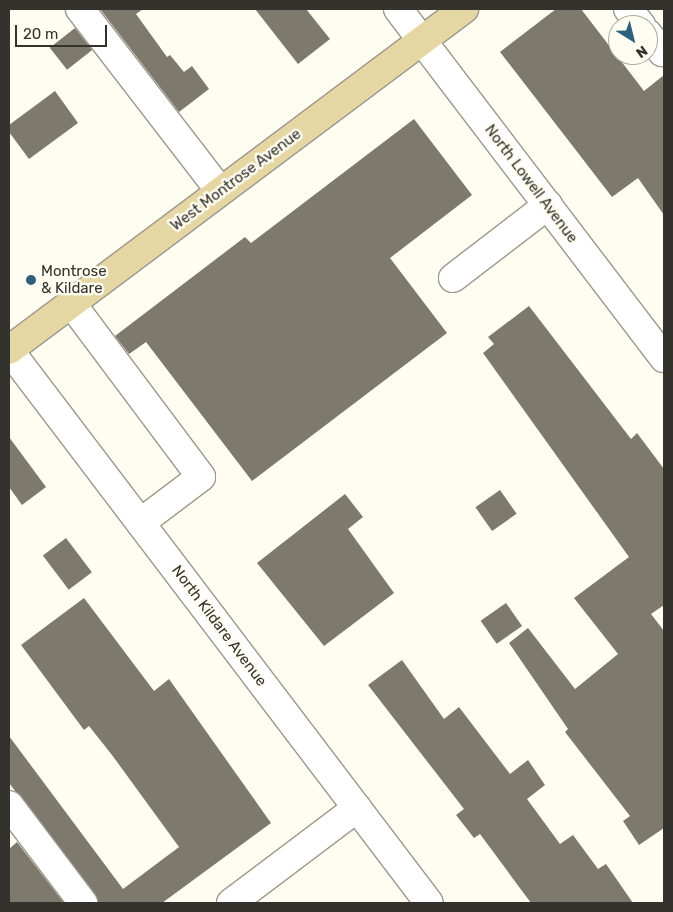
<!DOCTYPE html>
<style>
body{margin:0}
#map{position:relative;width:673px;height:912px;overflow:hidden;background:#fffcf1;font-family:Rubik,sans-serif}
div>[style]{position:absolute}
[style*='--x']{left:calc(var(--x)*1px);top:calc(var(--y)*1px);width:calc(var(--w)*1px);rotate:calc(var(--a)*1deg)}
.building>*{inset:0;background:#7d796d;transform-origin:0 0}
.roads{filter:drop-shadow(1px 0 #9c998d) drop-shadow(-1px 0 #9c998d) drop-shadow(0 1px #9c998d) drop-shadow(0 -1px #9c998d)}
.minor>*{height:28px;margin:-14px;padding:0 14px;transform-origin:14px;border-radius:14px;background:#fff}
.major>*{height:28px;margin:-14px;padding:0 14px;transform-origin:14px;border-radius:14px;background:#e5d7a4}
.dots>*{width:14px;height:14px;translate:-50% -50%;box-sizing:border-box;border:2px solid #fffcf1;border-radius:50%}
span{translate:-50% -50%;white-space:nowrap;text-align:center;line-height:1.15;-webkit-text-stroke:5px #fffcf1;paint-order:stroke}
.street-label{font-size:15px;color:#34322d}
.poi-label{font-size:15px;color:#34322d}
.left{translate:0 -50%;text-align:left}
.frame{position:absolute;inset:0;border:10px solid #34322d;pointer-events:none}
.north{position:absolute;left:608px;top:15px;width:50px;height:50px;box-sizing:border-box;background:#fffcf1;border:1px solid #aeaba3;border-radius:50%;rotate:144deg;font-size:14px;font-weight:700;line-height:20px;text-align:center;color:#34322d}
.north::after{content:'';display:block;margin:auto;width:18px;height:22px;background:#2d607d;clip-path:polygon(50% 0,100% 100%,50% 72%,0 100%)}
.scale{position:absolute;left:15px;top:25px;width:92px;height:22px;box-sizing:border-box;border:2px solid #34322d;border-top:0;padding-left:6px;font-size:15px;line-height:18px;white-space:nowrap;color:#34322d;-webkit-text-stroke:4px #fffcf1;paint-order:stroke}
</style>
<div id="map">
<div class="building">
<i style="clip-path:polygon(100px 9px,143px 9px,136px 14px,167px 57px,170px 55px,184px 72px,192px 66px,209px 89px,179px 112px)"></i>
<i style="clip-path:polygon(255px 9px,306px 9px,330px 39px,298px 64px)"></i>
<i style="clip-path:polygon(556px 9px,581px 9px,644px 91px,664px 75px,664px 215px,638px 178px,612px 197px,500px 52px)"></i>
<i style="left:75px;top:28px;width:28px;height:32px;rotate:52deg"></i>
<i style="clip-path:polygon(55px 91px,78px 123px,29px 159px,9px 132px,9px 125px)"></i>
<i style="clip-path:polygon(414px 119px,472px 195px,390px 258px,447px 333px,252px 481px,146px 342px,129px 354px,115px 336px,245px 237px,251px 243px)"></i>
<i style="clip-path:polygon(529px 306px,631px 439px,637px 433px,664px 469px,664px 605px,651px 614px,664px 631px,664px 828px,639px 845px,623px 821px,630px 816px,565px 732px,568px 729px,509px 643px,528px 628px,575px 689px,618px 654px,574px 598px,629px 557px,483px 353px,494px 344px,488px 337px)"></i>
<i style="clip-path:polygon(9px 437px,46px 487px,22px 505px,9px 487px)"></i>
<i style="left:500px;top:490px;width:29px;height:30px;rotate:55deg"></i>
<i style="clip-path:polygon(345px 494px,363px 517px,348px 529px,394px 593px,324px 646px,257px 563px)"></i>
<i style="left:66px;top:538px;width:43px;height:29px;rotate:53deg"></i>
<i style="clip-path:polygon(84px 598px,154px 691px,169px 679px,271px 823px,162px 903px,98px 903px,95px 894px,9px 783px,9px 736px,123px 889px,179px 847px,112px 755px,89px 726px,84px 730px,21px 645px)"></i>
<i style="left:506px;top:603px;width:28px;height:31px;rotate:55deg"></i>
<i style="clip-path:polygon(402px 660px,444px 719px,459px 707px,510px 774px,528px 760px,545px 785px,527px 799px,560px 844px,573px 835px,598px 869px,606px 864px,633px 903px,531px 903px,480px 834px,474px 838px,456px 815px,464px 809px,368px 685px)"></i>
<i style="clip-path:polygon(17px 842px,64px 903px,9px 903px,9px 849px)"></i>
</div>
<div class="roads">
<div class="minor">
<i style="--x:80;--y:9;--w:230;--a:52.4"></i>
<i style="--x:398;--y:9;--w:439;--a:52.7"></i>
<i style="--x:628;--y:9;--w:21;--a:51"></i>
<i style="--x:648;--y:34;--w:23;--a:52"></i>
<i style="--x:453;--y:278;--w:120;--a:-37.5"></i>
<i style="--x:71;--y:303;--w:217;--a:53.2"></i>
<i style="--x:201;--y:477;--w:76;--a:143"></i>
<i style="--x:9;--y:350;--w:694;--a:52.78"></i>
<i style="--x:9;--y:805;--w:123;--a:52.9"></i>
<i style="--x:231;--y:903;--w:158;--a:-37"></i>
</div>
<div class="major">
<i style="--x:9;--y:350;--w:569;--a:-36.85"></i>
</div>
</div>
<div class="dots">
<i style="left:31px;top:280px;background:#2d607d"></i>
</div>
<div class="street-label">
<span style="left:236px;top:180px;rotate:-37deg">West Montrose Avenue</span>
<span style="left:531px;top:184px;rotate:53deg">North Lowell Avenue</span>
<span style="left:219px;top:626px;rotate:53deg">North Kildare Avenue</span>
</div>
<div class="poi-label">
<span class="left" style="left:41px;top:280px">Montrose<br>&amp; Kildare</span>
</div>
<div class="frame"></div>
<div class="north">N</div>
<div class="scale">20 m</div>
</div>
